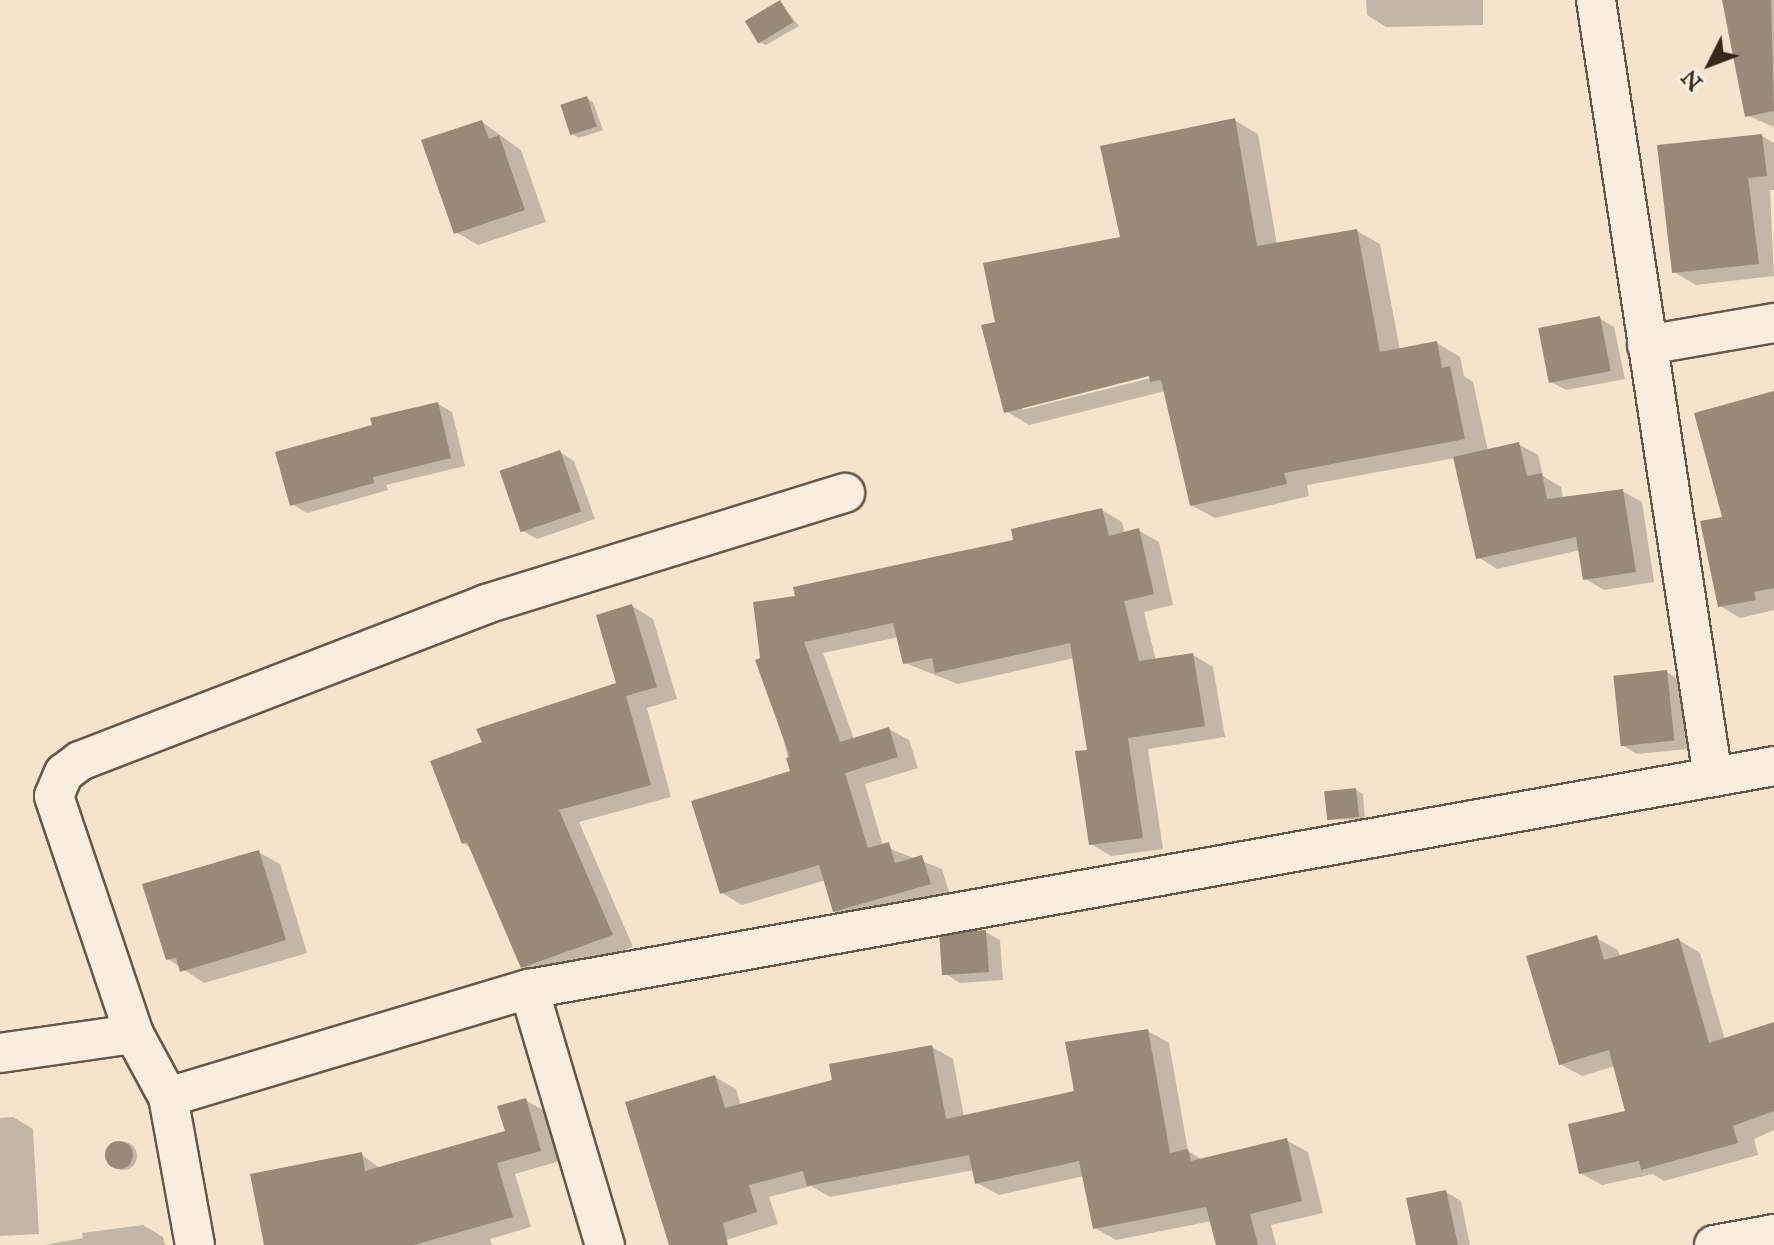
<!DOCTYPE html>
<style>
body{margin:0}
#map{position:relative;width:1774px;height:1245px;overflow:hidden;background:#f5e4cd;font-family:"IM FELL Great Primer",serif}
div>[style]{position:absolute}
[style*='--x']{left:calc(var(--x)*1px);top:calc(var(--y)*1px);width:calc(var(--w)*1px);rotate:calc(var(--a)*1deg)}
.shadow>*{inset:0;background:#0003}
.round{border-radius:50%}
.building>*{inset:0;background:#998a78;transform-origin:0 0}
.roads{filter:drop-shadow(2px 0 #665848) drop-shadow(-2px 0 #665848) drop-shadow(0 2px #665848) drop-shadow(0 -2px #665848)}
.street>*{height:38px;margin:-19px;padding:0 19px;transform-origin:19px;border-radius:19px;background:#f8edde}
span{translate:-50% -50%;white-space:nowrap;text-align:center;line-height:1.15;-webkit-text-stroke:7px #f8edde;paint-order:stroke}
.north{position:absolute;left:1670px;top:24px;width:80px;height:80px;-webkit-text-stroke:6px #f8edde;paint-order:stroke;rotate:228deg;font-size:22px;font-weight:700;line-height:32px;text-align:center;color:#36291b}
.north::after{content:'';display:block;margin:auto;width:28px;height:36px;background:#36291b;clip-path:polygon(50% 0,100% 100%,50% 72%,0 100%)}
</style>
<div id="map">
<div class="shadow">
<i style="clip-path:polygon(1366px 0,1483px 0,1483px 25px,1386px 27px,1367px 15px)"></i>
<i style="clip-path:polygon(1724px 0,1774px 0,1774px 127px,1746px 115px)"></i>
<i style="clip-path:polygon(780px 2px,799px 26px,766px 45px,759px 42px)"></i>
<i style="clip-path:polygon(586px 98px,593px 102px,603px 130px,579px 138px,572px 134px)"></i>
<i style="clip-path:polygon(evenodd,1234px 120px,1258px 134px,1277px 245px,1357px 231px,1380px 244px,1400px 350px,1437px 343px,1460px 357px,1464px 376px,1473px 382px,1488px 451px,1518px 444px,1538px 455px,1543px 476px,1561px 487px,1563px 499px,1622px 491px,1642px 502px,1654px 582px,1604px 590px,1584px 578px,1580px 550px,1497px 569px,1478px 557px,1455px 458px,1307px 485px,1309px 496px,1215px 518px,1191px 505px,1165px 391px,1029px 425px,1006px 411px,997px 323px,1122px 238px,1234px 120px,1158px 372px,1159px 376px,1022px 410px,1022px 406px,1158px 372px)"></i>
<i style="clip-path:polygon(482px 122px,521px 150px,546px 222px,478px 245px,456px 232px)"></i>
<i style="clip-path:polygon(1762px 136px,1774px 143px,1774px 190px,1770px 190px,1774px 276px,1696px 285px,1674px 272px)"></i>
<i style="clip-path:polygon(1599px 318px,1614px 327px,1625px 379px,1566px 390px,1551px 382px)"></i>
<i style="clip-path:polygon(1774px 393px,1774px 610px,1740px 618px,1720px 606px,1725px 518px)"></i>
<i style="clip-path:polygon(438px 404px,452px 412px,465px 466px,386px 485px,388px 490px,307px 513px,292px 504px,374px 427px)"></i>
<i style="clip-path:polygon(560px 452px,574px 461px,595px 519px,537px 539px,523px 531px)"></i>
<i style="clip-path:polygon(1102px 510px,1122px 522px,1125px 534px,1138px 530px,1159px 542px,1173px 605px,1144px 612px,1156px 661px,1193px 655px,1213px 667px,1225px 737px,1148px 749px,1163px 849px,1111px 856px,1091px 844px,1090px 751px,1074px 658px,958px 684px,905px 663px,899px 637px,823px 653px,854px 739px,889px 729px,909px 740px,918px 768px,865px 784px,883px 846px,942px 869px,950px 895px,856px 923px,835px 911px,826px 880px,742px 905px,722px 893px,792px 772px,762px 660px,798px 598px,1016px 542px)"></i>
<i style="clip-path:polygon(632px 606px,653px 619px,677px 699px,647px 708px,671px 797px,579px 822px,633px 947px,544px 979px,523px 967px,471px 848px,463px 843px,484px 743px,618px 685px)"></i>
<i style="clip-path:polygon(1667px 672px,1681px 681px,1689px 749px,1637px 754px,1622px 745px)"></i>
<i style="clip-path:polygon(1356px 790px,1363px 794px,1365px 820px,1329px 819px)"></i>
<i style="clip-path:polygon(258px 852px,280px 864px,307px 953px,204px 983px,168px 959px)"></i>
<i style="clip-path:polygon(985px 932px,1000px 940px,1003px 980px,960px 983px,946px 974px)"></i>
<i style="clip-path:polygon(1596px 938px,1618px 950px,1620px 957px,1679px 940px,1700px 953px,1725px 1040px,1774px 1024px,1774px 1130px,1754px 1139px,1758px 1155px,1664px 1181px,1653px 1174px,1602px 1185px,1580px 1173px,1628px 1113px,1615px 1066px,1582px 1076px,1560px 1064px)"></i>
<i style="clip-path:polygon(1148px 1031px,1169px 1043px,1188px 1151px,1203px 1160px,1286px 1140px,1308px 1152px,1323px 1213px,1271px 1225px,1276px 1245px,1218px 1245px,1212px 1221px,1116px 1240px,1095px 1228px,1084px 1176px,999px 1195px,977px 1183px,974px 1170px,830px 1197px,811px 1186px,769px 1197px,778px 1224px,710px 1245px,681px 1245px,715px 1077px,736px 1089px,741px 1106px,834px 1082px,932px 1047px,953px 1059px,964px 1117px,1076px 1092px)"></i>
<i style="clip-path:polygon(525px 1100px,545px 1111px,560px 1161px,515px 1174px,531px 1227px,490px 1239px,492px 1245px,266px 1245px,361px 1154px,381px 1169px,508px 1132px)"></i>
<i style="clip-path:polygon(13px 1117px,33px 1129px,39px 1234px,0 1236px,0 1118px)"></i>
<i class="round" style="left:109px;top:1142px;width:28px;height:28px"></i>
<i style="clip-path:polygon(1446px 1192px,1461px 1201px,1470px 1245px,1418px 1245px)"></i>
<i style="clip-path:polygon(143px 1225px,163px 1237px,165px 1245px,44px 1245px,83px 1238px,82px 1233px)"></i>
</div>
<div class="building">
<i style="left:780px;top:0;width:26px;height:41px;rotate:59deg"></i>
<i style="clip-path:polygon(1722px 0,1771px 0,1774px 111px,1745px 117px)"></i>
<i style="left:587px;top:96px;width:32px;height:28px;rotate:72deg"></i>
<i style="clip-path:polygon(1235px 118px,1257px 246px,1357px 229px,1380px 352px,1437px 341px,1442px 368px,1450px 366px,1465px 439px,1284px 473px,1287px 484px,1190px 506px,1161px 380px,1150px 382px,1149px 376px,1004px 413px,981px 325px,995px 322px,983px 263px,1120px 237px,1100px 146px)"></i>
<i style="clip-path:polygon(482px 120px,489px 139px,499px 135px,525px 210px,454px 234px,421px 140px)"></i>
<i style="clip-path:polygon(1762px 134px,1767px 176px,1748px 178px,1759px 264px,1672px 273px,1657px 145px)"></i>
<i style="left:1600px;top:316px;width:56px;height:63px;rotate:79deg"></i>
<i style="clip-path:polygon(1774px 391px,1774px 588px,1754px 592px,1756px 600px,1718px 607px,1700px 521px,1722px 517px,1694px 413px)"></i>
<i style="clip-path:polygon(438px 402px,451px 458px,373px 477px,374px 483px,290px 506px,275px 452px,372px 425px,370px 418px)"></i>
<i style="clip-path:polygon(1519px 442px,1527px 476px,1542px 473px,1547px 499px,1623px 489px,1636px 572px,1583px 580px,1576px 537px,1476px 559px,1453px 457px)"></i>
<i style="left:560px;top:450px;width:65px;height:64px;rotate:71deg"></i>
<i style="clip-path:polygon(1102px 508px,1109px 536px,1139px 528px,1154px 594px,1124px 601px,1139px 661px,1193px 653px,1205px 726px,1128px 738px,1143px 838px,1089px 845px,1075px 751px,1087px 750px,1070px 643px,935px 673px,932px 658px,903px 664px,893px 623px,804px 642px,840px 742px,889px 727px,898px 757px,845px 773px,868px 848px,889px 842px,895px 863px,922px 855px,931px 884px,833px 912px,819px 865px,720px 894px,691px 801px,790px 771px,786px 758px,790px 757px,755px 660px,760px 658px,753px 602px,795px 596px,793px 587px,1013px 540px,1011px 529px)"></i>
<i style="clip-path:polygon(632px 604px,657px 687px,626px 696px,651px 785px,559px 810px,613px 935px,521px 968px,467px 842px,462px 844px,430px 761px,482px 742px,476px 729px,616px 683px,596px 615px)"></i>
<i style="left:1667px;top:670px;width:71px;height:54px;rotate:84deg"></i>
<i style="left:1356px;top:788px;width:29px;height:32px;rotate:84deg"></i>
<i style="clip-path:polygon(259px 850px,286px 940px,180px 972px,176px 958px,166px 960px,142px 884px)"></i>
<i style="left:986px;top:930px;width:42px;height:47px;rotate:86deg"></i>
<i style="clip-path:polygon(1597px 935px,1604px 960px,1679px 938px,1709px 1043px,1774px 1022px,1774px 1111px,1733px 1126px,1738px 1143px,1641px 1170px,1639px 1161px,1579px 1174px,1568px 1124px,1625px 1111px,1609px 1050px,1559px 1065px,1526px 956px)"></i>
<i style="clip-path:polygon(1148px 1029px,1170px 1153px,1188px 1149px,1191px 1161px,1287px 1138px,1302px 1201px,1250px 1214px,1258px 1245px,1216px 1245px,1206px 1207px,1093px 1229px,1079px 1161px,975px 1184px,969px 1155px,807px 1186px,803px 1171px,749px 1185px,757px 1212px,723px 1223px,728px 1245px,669px 1245px,625px 1102px,715px 1075px,725px 1108px,832px 1080px,829px 1064px,932px 1045px,946px 1119px,1074px 1091px,1065px 1042px)"></i>
<i style="clip-path:polygon(526px 1098px,541px 1151px,497px 1163px,513px 1217px,414px 1245px,264px 1245px,250px 1174px,362px 1152px,365px 1171px,505px 1131px,497px 1106px)"></i>
<i class="round" style="left:105px;top:1141px;width:28px;height:28px"></i>
<i style="clip-path:polygon(1446px 1190px,1458px 1245px,1416px 1245px,1406px 1198px)"></i>
</div>
<div class="roads">
<div class="street">
<i style="--x:1596;--y:0;--w:786;--a:81.44"></i>
<i style="--x:1647;--y:345;--w:129;--a:-9.8"></i>
<i style="--x:529;--y:989;--w:267;--a:73.5"></i>
<i style="--x:0;--y:1053;--w:135;--a:-8.1"></i>
<i style="--x:168;--y:1097;--w:377;--a:-16.7"></i>
<i style="--x:529;--y:989;--w:1265;--a:-10.15"></i>
<i style="--x:195;--y:1245;--w:150;--a:-100.3"></i>
<i style="--x:168;--y:1097;--w:72;--a:-118.4"></i>
<i style="--x:134;--y:1034;--w:251;--a:-108.6"></i>
<i style="--x:54;--y:796;--w:25;--a:-67"></i>
<i style="--x:64;--y:773;--w:20;--a:-37"></i>
<i style="--x:80;--y:761;--w:435;--a:-21.1"></i>
<i style="--x:486;--y:604;--w:376;--a:-17.2"></i>
<i style="--x:1714;--y:1245;--w:61;--a:-10.4"></i>
</div>
</div>
<div class="north">N</div>
</div>
